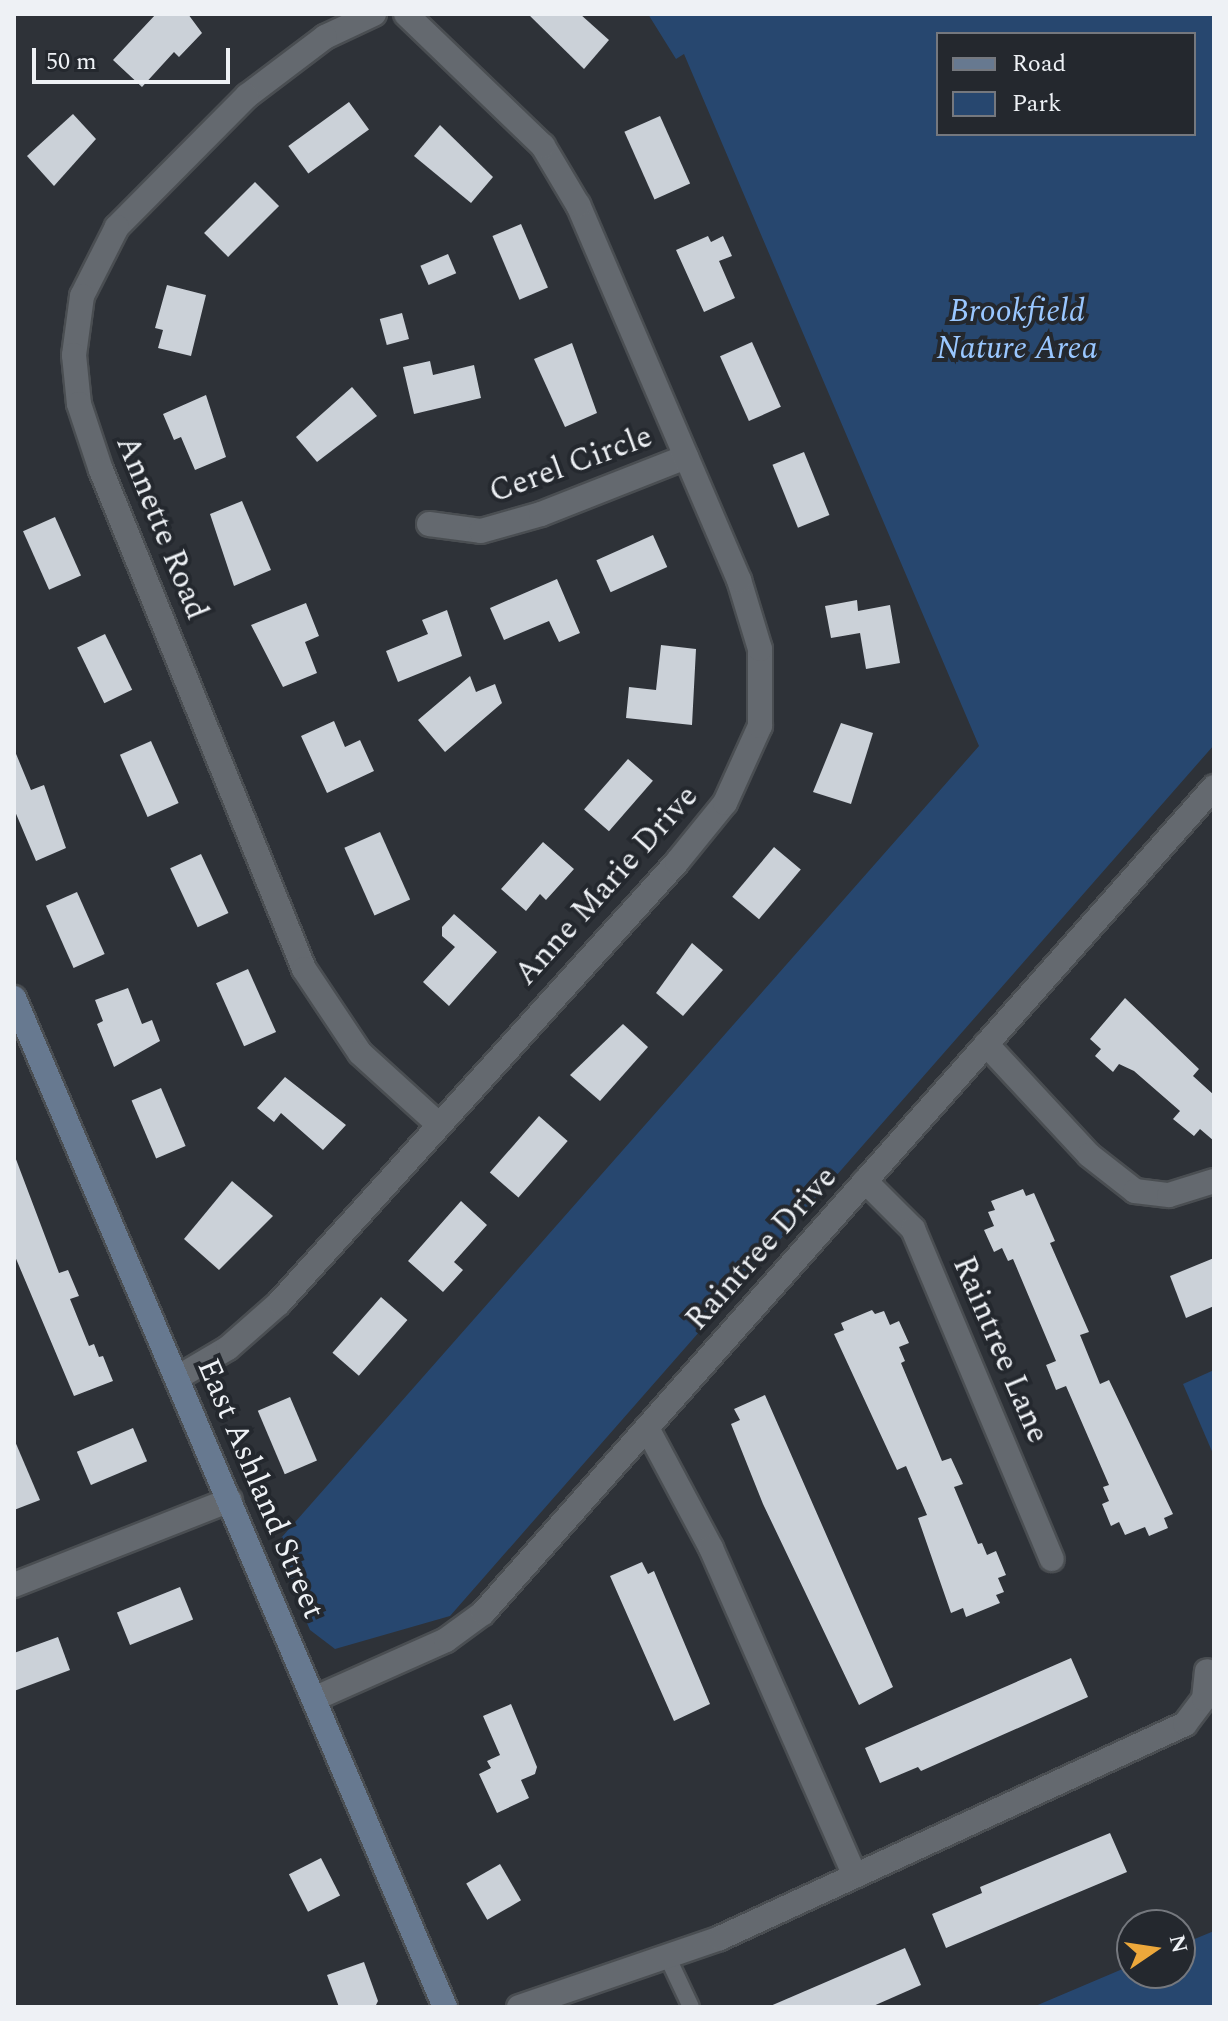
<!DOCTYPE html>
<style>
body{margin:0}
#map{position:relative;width:1228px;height:2021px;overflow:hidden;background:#2e3238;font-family:Spectral,serif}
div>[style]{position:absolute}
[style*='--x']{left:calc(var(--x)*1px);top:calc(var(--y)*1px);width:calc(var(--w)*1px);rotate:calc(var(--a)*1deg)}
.green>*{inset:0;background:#27476f}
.building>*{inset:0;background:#cbd1d8;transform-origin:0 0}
.roads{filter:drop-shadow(2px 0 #4a4e52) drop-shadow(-2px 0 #4a4e52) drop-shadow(0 2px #4a4e52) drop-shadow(0 -2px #4a4e52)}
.lane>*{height:16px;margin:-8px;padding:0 8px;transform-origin:8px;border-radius:8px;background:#64696f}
.street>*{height:24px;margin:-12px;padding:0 12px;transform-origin:12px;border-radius:12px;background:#64696f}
.secondary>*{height:24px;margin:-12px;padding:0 12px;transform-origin:12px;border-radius:12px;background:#677990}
span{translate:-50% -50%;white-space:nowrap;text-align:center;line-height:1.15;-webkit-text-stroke:8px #24282e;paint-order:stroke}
.park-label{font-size:32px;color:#9ac7ff;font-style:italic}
.street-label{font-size:32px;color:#eef1f5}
.frame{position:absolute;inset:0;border:16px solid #eef1f5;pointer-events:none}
.legend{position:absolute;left:936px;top:32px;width:260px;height:104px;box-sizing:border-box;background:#24282e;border:2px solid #75787e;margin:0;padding:10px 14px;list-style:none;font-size:24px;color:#eef1f5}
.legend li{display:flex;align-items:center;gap:16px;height:40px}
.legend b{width:40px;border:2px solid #75787e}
.north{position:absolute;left:1116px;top:1909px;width:80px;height:80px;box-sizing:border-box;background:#24282e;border:2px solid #75787e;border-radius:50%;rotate:77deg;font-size:22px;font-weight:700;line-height:32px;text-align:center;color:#eef1f5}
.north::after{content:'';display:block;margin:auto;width:28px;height:36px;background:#eda83b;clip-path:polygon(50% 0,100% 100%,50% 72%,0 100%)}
.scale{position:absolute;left:32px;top:48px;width:198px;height:36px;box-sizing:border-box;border:4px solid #eef1f5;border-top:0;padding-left:10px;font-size:24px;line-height:28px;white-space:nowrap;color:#eef1f5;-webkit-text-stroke:6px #24282e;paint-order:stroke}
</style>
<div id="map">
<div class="green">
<i style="clip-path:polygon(evenodd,648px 14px,1214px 14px,1214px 745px,450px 1616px,335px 1649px,310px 1630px,274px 1546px,979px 746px,684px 54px,676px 59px,648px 14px,938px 34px,1194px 34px,1194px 134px,938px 134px,938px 34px)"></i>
<i style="clip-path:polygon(1214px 1370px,1214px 1456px,1183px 1384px)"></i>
<i style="clip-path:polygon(1214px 1931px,1214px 2007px,1033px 2007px,1132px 1965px,1132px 1973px,1180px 1973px,1180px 1945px)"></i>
</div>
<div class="building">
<i style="clip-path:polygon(156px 14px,188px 14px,202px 33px,179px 57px,174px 52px,142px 87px,113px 60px)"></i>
<i style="clip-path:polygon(528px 14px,580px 14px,609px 40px,584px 69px)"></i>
<i style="left:349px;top:102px;width:34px;height:75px;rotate:54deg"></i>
<i style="clip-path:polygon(73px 114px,96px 139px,54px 186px,27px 156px)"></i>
<i style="left:660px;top:116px;width:74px;height:39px;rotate:66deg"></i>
<i style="clip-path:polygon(440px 125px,493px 177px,471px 203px,414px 156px)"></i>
<i style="left:255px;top:182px;width:34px;height:72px;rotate:45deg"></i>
<i style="left:521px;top:224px;width:69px;height:31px;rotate:67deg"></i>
<i style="clip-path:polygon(708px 236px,711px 242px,723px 236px,732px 256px,719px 261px,735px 298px,704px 312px,676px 250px)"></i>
<i style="left:448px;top:254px;width:21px;height:30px;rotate:67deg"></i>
<i style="clip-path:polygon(167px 285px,206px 295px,191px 356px,158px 348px,163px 330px,155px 328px)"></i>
<i style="left:402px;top:313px;width:27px;height:23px;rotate:75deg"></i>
<i style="left:752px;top:342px;width:71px;height:35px;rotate:66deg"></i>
<i style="clip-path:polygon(572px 343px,597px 413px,565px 427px,534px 359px)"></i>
<i style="clip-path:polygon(430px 361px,433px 375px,474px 365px,481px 398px,414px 414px,403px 367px)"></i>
<i style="clip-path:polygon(352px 387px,377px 416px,317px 462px,296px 437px)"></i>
<i style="clip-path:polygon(206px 395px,226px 457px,195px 470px,181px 437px,174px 440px,163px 414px)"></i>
<i style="left:804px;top:452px;width:68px;height:34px;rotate:68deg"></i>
<i style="clip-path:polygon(242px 501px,271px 570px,234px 586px,210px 514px)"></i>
<i style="left:55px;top:517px;width:64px;height:35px;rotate:66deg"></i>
<i style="left:653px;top:535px;width:35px;height:62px;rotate:66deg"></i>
<i style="clip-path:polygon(557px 579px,580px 633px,559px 642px,549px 621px,504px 640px,490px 608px)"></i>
<i style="clip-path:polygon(857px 600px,858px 611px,890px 605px,900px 663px,866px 669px,860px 633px,831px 638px,825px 606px)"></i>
<i style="clip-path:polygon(306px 603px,319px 636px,305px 642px,317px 673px,283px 687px,251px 625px)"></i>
<i style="clip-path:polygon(447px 610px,462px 656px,398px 682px,386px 651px,428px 634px,422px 620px)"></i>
<i style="left:105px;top:634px;width:62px;height:31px;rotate:64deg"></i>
<i style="clip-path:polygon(661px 645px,696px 649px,692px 725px,626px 718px,629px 687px,656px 690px)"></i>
<i style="clip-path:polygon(470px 676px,476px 692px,495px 684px,502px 703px,445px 752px,418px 720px)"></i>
<i style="clip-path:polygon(334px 721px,345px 747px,360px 740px,374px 771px,327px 793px,301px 736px)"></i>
<i style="clip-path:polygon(841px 723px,873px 733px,851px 804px,813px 792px)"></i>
<i style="left:151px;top:741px;width:68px;height:34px;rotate:66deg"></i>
<i style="clip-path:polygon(14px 749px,31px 790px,44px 785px,66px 848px,36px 861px,14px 809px)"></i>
<i style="left:628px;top:759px;width:33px;height:67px;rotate:41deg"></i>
<i style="left:380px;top:832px;width:74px;height:39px;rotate:66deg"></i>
<i style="clip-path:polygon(543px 842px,574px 869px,546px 900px,540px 894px,526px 911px,501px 889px)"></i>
<i style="left:774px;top:847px;width:35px;height:65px;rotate:40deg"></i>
<i style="left:201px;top:854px;width:65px;height:34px;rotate:65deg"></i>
<i style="left:77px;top:892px;width:68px;height:34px;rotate:66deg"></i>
<i style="clip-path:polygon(454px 914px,497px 952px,449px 1006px,423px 982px,455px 947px,442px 936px,442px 927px)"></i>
<i style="clip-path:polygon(692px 943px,723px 970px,683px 1016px,656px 993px)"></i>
<i style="left:248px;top:969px;width:69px;height:35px;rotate:66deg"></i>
<i style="clip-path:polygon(128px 988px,142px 1024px,152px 1020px,160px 1041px,114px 1067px,97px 1024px,103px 1021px,95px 1000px)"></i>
<i style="clip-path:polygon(1125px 998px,1199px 1069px,1193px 1076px,1214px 1095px,1214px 1141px,1200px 1129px,1194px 1136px,1173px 1119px,1180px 1111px,1134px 1071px,1119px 1064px,1113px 1072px,1095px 1056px,1101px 1049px,1090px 1039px)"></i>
<i style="clip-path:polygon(623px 1024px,648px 1047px,600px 1101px,570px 1075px)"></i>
<i style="clip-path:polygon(285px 1077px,346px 1125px,323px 1150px,281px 1113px,274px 1122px,257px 1108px)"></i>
<i style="left:161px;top:1088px;width:63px;height:32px;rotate:67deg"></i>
<i style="left:539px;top:1116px;width:38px;height:75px;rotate:41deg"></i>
<i style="clip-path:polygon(14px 1154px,59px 1273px,68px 1270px,79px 1296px,70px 1299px,89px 1346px,94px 1344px,99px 1357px,103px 1356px,113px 1381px,74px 1396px,14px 1254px)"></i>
<i style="clip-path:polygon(232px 1181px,273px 1216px,219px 1270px,184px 1239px)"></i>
<i style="clip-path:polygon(1023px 1189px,1026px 1196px,1034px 1193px,1055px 1241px,1050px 1243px,1089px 1332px,1080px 1335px,1100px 1384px,1109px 1380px,1173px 1514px,1164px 1518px,1168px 1528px,1149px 1536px,1145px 1527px,1125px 1535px,1119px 1522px,1111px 1526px,1102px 1504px,1109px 1501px,1103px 1487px,1109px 1485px,1066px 1386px,1056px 1390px,1046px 1365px,1056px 1361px,1013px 1259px,1008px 1261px,1002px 1248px,994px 1252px,984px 1230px,994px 1226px,988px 1212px,995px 1210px,991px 1201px)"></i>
<i style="clip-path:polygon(461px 1201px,487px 1225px,454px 1262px,463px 1270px,443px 1292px,408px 1261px)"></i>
<i style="clip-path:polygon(1214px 1258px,1214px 1306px,1186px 1318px,1170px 1276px)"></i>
<i style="left:381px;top:1297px;width:35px;height:74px;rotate:41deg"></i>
<i style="clip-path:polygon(872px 1310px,875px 1314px,884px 1311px,890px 1325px,899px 1321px,909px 1343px,899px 1347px,905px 1361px,901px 1363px,942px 1461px,951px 1458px,963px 1484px,954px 1487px,978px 1544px,982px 1543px,987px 1555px,996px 1551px,1006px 1575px,998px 1578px,1004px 1592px,996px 1595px,1000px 1603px,966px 1617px,963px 1608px,951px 1613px,918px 1518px,927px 1515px,906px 1466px,897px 1470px,834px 1334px,844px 1330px,841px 1323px)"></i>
<i style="clip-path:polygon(765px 1395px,893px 1687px,859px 1705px,763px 1504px,731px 1424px,740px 1420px,734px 1409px)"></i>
<i style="left:290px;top:1397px;width:69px;height:35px;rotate:67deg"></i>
<i style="left:133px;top:1428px;width:36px;height:61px;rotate:67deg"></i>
<i style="clip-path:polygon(14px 1439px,40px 1500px,14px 1510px)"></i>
<i style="clip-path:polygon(642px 1562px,648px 1574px,654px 1571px,710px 1704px,674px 1721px,610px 1576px)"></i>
<i style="left:180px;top:1587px;width:35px;height:68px;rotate:68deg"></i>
<i style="clip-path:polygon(58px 1637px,70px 1670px,14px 1691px,14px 1653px)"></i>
<i style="clip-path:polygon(1071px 1658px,1088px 1697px,921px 1771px,918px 1767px,880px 1783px,865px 1748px)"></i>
<i style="clip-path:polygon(511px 1704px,537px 1767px,535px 1774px,521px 1780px,529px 1798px,497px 1813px,479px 1774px,491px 1768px,487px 1761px,500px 1755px,483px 1716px)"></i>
<i style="clip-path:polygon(1110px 1833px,1127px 1872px,946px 1948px,932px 1914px,982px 1893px,980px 1887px)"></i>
<i style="left:321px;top:1858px;width:42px;height:36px;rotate:63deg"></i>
<i style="left:500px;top:1864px;width:42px;height:39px;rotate:60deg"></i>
<i style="clip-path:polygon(905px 1948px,921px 1985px,871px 2007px,768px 2007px)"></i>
<i style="clip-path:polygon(364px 1962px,378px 2001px,375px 2007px,339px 2007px,327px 1975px)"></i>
</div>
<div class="roads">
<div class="lane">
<i style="--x:667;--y:1956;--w:56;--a:64.8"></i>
</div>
<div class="street">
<i style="--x:374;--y:14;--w:54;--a:154.9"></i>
<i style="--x:325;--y:37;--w:98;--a:142.9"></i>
<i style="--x:247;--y:96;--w:185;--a:134.8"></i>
<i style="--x:117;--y:227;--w:77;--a:116.9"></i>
<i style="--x:82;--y:296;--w:60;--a:97.7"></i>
<i style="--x:74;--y:355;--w:49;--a:84.2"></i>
<i style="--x:79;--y:404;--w:70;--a:71.6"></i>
<i style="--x:101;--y:470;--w:539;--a:67.86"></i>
<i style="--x:304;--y:969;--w:101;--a:56.3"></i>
<i style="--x:360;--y:1053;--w:105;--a:42.3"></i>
<i style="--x:429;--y:524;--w:52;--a:7.7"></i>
<i style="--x:481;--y:531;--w:62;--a:-15.8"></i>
<i style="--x:541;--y:514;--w:156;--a:-21.5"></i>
<i style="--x:986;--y:1044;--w:151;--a:47.1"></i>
<i style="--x:1089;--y:1155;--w:58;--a:38"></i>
<i style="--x:1135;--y:1191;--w:34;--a:7"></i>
<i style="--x:1169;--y:1195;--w:47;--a:-17.3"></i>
<i style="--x:865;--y:1181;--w:68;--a:45"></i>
<i style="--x:913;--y:1229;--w:358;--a:67.2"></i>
<i style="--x:177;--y:1378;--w:59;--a:-30.5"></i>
<i style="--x:228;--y:1348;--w:68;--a:-41.4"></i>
<i style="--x:279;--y:1303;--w:594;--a:-47.93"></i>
<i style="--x:677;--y:862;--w:76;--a:-50.9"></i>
<i style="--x:725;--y:803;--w:85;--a:-65.6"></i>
<i style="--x:760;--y:726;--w:77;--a:-90"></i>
<i style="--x:760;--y:649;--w:72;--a:-106.9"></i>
<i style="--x:739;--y:580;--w:408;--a:-113.2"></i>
<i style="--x:578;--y:205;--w:69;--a:-120.7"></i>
<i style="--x:543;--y:146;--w:190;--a:-136.1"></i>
<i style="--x:647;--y:1428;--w:136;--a:61.9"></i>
<i style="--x:711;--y:1548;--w:358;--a:66.3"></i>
<i style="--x:14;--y:1585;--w:232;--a:-21.5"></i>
<i style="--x:316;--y:1698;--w:142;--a:-24"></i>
<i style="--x:446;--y:1640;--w:46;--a:-36.1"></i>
<i style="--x:483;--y:1613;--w:1103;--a:-48.49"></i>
<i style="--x:519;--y:2007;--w:213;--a:-18.9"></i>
<i style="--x:720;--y:1938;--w:512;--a:-24.71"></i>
<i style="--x:1185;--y:1724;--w:31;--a:-53"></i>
<i style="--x:1204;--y:1699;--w:28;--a:-84"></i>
</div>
<div class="secondary">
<i style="--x:14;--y:998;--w:1097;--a:66.87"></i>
</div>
</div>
<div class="park-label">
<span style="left:1017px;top:331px">Brookfield<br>Nature Area</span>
</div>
<div class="street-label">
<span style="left:571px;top:465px;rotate:-20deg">Cerel Circle</span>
<span style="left:161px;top:528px;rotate:68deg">Annette Road</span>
<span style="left:607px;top:886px;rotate:-48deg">Anne Marie Drive</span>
<span style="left:762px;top:1249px;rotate:-48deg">Raintree Drive</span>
<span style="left:1000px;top:1350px;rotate:67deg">Raintree Lane</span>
<span style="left:260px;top:1489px;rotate:67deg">East Ashland Street</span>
</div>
<div class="frame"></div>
<ul class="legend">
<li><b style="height:10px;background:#677990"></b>Road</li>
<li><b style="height:22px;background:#27476f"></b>Park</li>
</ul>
<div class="north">N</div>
<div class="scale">50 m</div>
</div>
